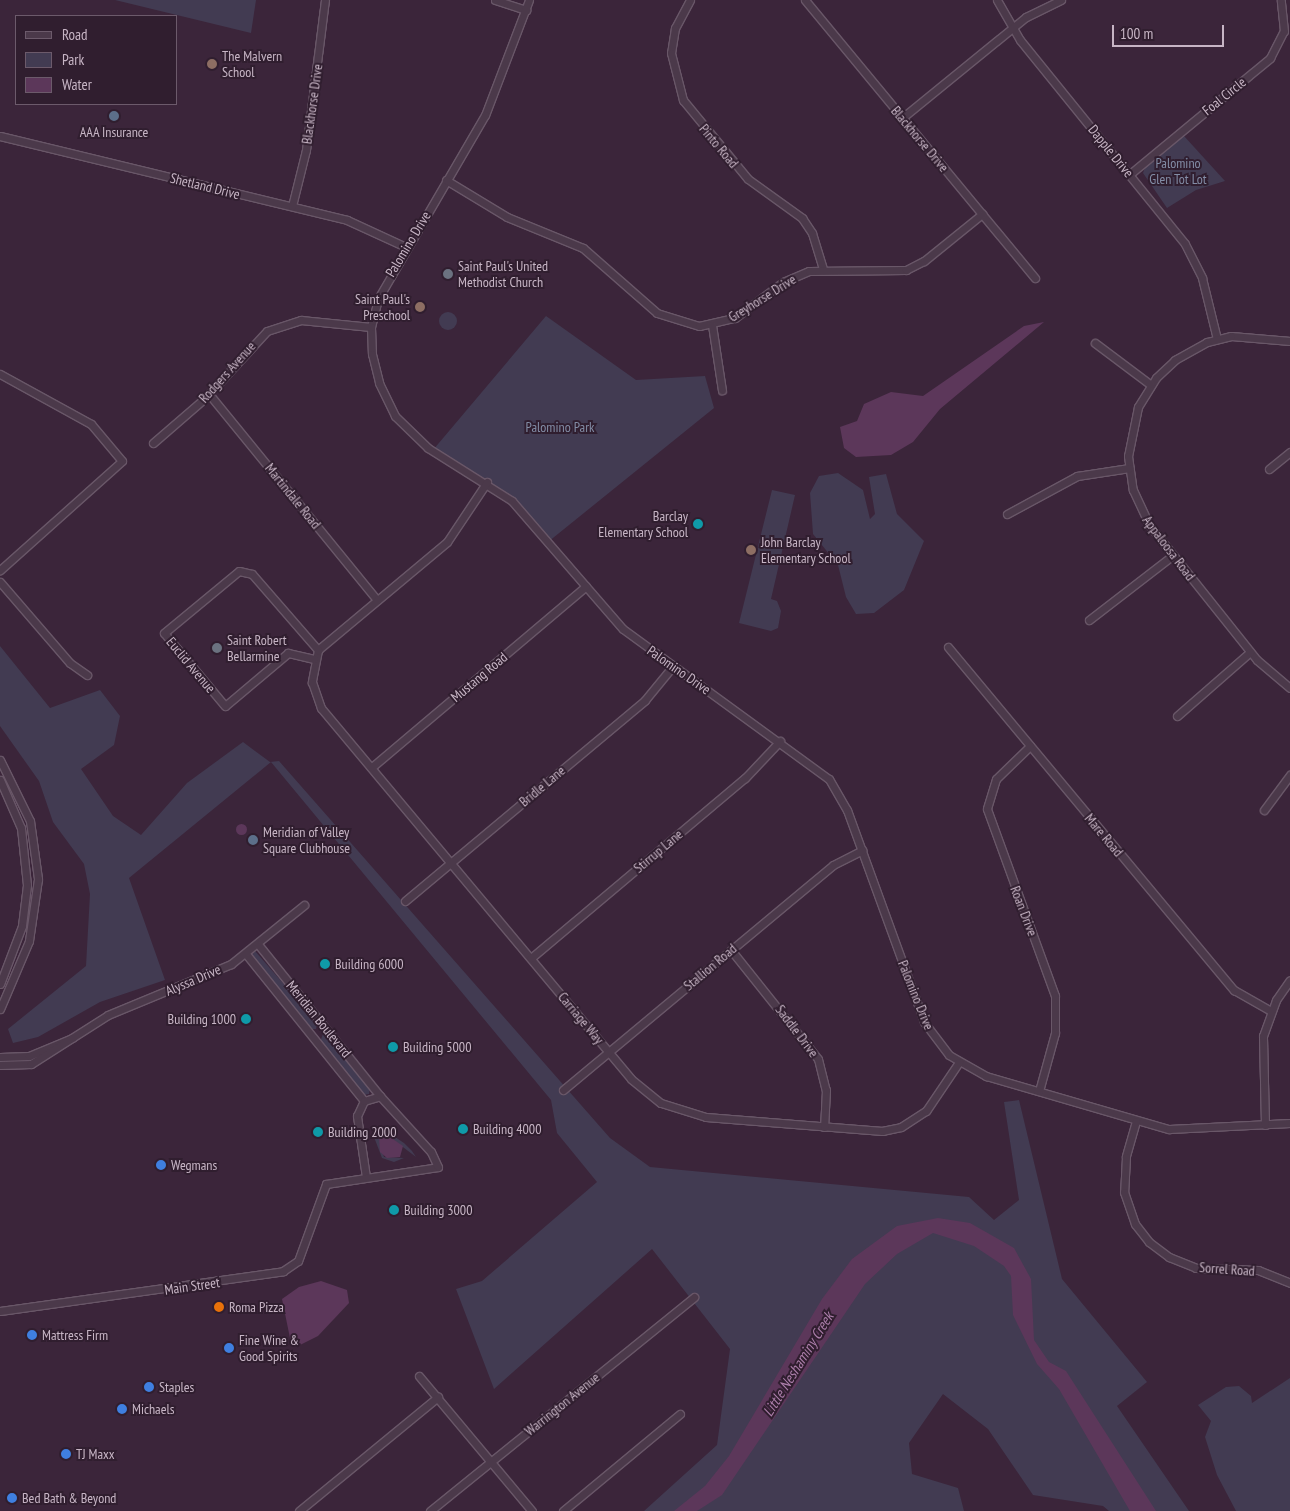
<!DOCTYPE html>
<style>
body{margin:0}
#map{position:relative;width:1290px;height:1511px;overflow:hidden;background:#3b253a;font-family:"PT Sans Narrow",sans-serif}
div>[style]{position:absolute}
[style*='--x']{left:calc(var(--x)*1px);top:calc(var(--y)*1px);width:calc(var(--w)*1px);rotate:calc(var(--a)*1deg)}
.green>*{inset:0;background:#423b52}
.round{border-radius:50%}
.water>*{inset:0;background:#5c375a}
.roads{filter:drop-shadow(1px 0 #695768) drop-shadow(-1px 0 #695768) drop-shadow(0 1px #695768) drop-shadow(0 -1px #695768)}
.minor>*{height:7px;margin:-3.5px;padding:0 3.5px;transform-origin:3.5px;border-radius:3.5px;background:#4b394a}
.dots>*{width:14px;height:14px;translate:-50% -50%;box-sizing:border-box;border:2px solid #301e2f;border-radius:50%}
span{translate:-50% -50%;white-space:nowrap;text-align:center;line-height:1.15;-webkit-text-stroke:4px #301e2f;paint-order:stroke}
.poi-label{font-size:14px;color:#c7b5c5}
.left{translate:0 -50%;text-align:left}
.right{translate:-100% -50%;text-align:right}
.street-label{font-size:14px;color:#c7b5c5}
.park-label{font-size:14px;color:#838da6}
.water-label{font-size:15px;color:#ac7eaa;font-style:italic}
.legend{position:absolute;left:15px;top:15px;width:162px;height:90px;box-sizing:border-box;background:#301e2f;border:1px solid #6c5a6b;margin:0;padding:6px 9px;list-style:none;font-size:15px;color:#c7b5c5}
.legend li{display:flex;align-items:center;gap:10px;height:25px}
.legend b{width:25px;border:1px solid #6c5a6b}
.scale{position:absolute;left:1112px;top:25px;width:112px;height:22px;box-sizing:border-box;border:2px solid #c7b5c5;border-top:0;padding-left:6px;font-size:15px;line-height:18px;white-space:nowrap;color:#c7b5c5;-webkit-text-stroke:4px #301e2f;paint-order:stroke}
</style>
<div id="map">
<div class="green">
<i style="clip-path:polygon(115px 0,256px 0,251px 33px)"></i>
<i style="clip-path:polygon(1184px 136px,1225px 181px,1196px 190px,1167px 208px,1143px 173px,1146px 165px)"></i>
<i class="round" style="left:439px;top:312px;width:18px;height:18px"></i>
<i style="clip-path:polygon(546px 316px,636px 380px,705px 376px,714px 408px,548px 542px,522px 510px,433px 450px)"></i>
<i style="clip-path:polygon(838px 473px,863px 490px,870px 519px,875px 514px,869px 477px,886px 474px,897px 514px,924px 541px,904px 590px,874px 613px,856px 614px,846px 597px,838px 565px,813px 534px,810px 493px,819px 476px)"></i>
<i style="clip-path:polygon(772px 490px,795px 495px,771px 599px,777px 601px,781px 611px,778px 628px,771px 631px,739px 623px)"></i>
<i style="clip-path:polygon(0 646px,50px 708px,100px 690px,120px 716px,114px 745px,81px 769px,113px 816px,141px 835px,187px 783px,243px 742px,270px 762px,279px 761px,610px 1138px,650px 1167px,969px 1197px,994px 1220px,1019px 1200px,1004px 1102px,1019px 1100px,1062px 1279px,1147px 1382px,1117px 1406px,1189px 1511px,1109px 1511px,1103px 1506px,1033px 1495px,988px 1429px,943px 1394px,909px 1443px,912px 1474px,958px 1488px,964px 1511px,644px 1511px,717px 1445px,730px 1349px,652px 1249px,494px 1389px,456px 1289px,482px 1281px,597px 1182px,557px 1133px,551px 1100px,271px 762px,129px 878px,165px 980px,100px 1002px,38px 1037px,13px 1043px,8px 1029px,86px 966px,90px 894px,84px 864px,53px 822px,39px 781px,0 726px)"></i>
<i style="clip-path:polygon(255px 951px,317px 1022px,316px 1029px,310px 1029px,251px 956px)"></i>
<i style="clip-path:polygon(323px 1034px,370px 1088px,369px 1094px,363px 1095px,320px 1042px)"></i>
<i style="clip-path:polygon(389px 1133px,404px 1143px,412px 1151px,416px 1157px,391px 1138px,379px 1138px,384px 1157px,404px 1158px,394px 1162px,382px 1158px,374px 1137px)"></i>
<i style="clip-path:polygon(1290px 1378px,1290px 1511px,1236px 1511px,1217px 1475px,1205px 1437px,1211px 1421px,1198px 1405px,1226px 1387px,1239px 1386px,1251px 1396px,1252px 1403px)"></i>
</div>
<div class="water">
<i style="clip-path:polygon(1044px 322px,940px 409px,913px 442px,891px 455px,856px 457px,844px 448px,840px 427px,857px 421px,864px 404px,891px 392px,923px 396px,1024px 326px)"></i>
<i class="round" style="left:235.5px;top:823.5px;width:11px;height:11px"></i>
<i style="clip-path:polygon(387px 1135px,403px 1146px,400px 1157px,387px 1158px,380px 1152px,379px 1138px)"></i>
<i style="clip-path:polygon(938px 1218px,970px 1223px,1014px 1248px,1031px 1279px,1034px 1340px,1049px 1362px,1066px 1371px,1156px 1511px,1130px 1511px,1059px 1389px,1037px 1364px,1013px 1315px,1011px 1276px,1004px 1266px,974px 1246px,933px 1233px,897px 1254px,865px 1284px,722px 1495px,697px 1511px,674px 1511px,705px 1486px,729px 1456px,822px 1299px,852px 1259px,897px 1226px)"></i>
<i style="clip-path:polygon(321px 1281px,347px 1290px,349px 1303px,318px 1336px,300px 1345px,291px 1343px,282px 1299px,299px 1287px)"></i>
</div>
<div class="roads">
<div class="minor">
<i style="--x:495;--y:0;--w:33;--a:18"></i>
<i style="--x:529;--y:0;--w:123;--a:110.9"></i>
<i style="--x:485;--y:115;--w:213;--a:120.2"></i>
<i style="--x:378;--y:299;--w:29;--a:104"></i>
<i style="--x:371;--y:327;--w:27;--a:88"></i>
<i style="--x:372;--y:354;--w:30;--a:76"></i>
<i style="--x:379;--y:383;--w:37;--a:64"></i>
<i style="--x:395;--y:416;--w:46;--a:44.1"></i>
<i style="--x:428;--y:448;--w:99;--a:32.2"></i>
<i style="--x:512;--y:501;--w:169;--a:49.1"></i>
<i style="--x:623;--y:629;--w:255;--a:36.1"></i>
<i style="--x:829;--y:779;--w:36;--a:60"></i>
<i style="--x:847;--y:810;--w:226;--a:70"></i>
<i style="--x:924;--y:1022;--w:41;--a:52.9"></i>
<i style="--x:949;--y:1055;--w:43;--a:29.6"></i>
<i style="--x:986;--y:1076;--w:191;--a:16.2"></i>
<i style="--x:1169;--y:1129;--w:121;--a:-2.8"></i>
<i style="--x:690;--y:0;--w:32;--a:118"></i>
<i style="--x:675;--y:28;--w:25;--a:99"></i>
<i style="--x:671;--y:53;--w:49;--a:75.7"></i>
<i style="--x:683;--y:100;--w:102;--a:50.6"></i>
<i style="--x:748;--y:179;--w:67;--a:35.8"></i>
<i style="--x:802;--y:218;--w:18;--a:56"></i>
<i style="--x:812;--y:233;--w:37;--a:73"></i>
<i style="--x:805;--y:0;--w:361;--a:50.4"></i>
<i style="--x:997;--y:0;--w:46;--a:60.1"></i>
<i style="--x:1020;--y:40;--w:262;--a:51"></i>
<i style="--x:1185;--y:244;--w:38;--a:63"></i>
<i style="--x:1202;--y:278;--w:63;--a:76.2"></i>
<i style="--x:902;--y:118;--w:160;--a:-39.2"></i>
<i style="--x:1026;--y:17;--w:39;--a:-26"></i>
<i style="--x:0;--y:136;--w:357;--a:13.6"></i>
<i style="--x:347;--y:220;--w:65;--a:24.6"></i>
<i style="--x:1130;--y:174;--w:182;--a:-39.6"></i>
<i style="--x:1270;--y:58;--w:30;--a:-63"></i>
<i style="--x:1284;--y:31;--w:31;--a:-96"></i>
<i style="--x:446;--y:180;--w:71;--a:31.2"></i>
<i style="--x:507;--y:217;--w:82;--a:22.2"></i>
<i style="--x:583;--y:248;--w:98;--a:41.3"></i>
<i style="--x:657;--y:313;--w:44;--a:17.2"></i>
<i style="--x:699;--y:326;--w:37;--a:-13"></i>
<i style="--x:735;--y:318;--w:60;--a:-36.9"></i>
<i style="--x:783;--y:282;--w:28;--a:-23"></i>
<i style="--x:809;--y:271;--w:97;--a:-0.6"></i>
<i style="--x:906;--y:270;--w:20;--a:-27"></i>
<i style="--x:924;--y:261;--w:75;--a:-39"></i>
<i style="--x:292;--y:206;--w:58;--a:-76"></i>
<i style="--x:306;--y:150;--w:151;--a:-82.8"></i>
<i style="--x:712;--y:325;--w:66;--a:81.3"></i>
<i style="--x:1290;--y:341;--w:59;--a:-175.2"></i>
<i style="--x:1231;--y:336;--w:25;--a:166"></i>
<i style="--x:1207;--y:342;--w:37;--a:151"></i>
<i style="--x:1175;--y:360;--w:26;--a:137"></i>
<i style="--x:1156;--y:378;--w:34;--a:122"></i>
<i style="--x:1138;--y:407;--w:50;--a:101.5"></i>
<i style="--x:1128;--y:456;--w:34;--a:82"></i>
<i style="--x:1133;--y:490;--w:40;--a:65"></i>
<i style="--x:1150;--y:526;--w:171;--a:51.4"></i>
<i style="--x:1257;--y:660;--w:43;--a:40.3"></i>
<i style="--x:1095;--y:343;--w:70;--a:36.9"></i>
<i style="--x:0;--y:374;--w:104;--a:28.8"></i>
<i style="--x:91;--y:424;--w:48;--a:50"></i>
<i style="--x:122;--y:461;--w:164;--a:138.2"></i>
<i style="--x:209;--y:394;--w:266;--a:50.8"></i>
<i style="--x:153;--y:443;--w:69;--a:-40.9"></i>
<i style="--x:205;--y:398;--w:91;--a:-47.2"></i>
<i style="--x:267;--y:331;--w:36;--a:-18"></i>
<i style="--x:301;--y:320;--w:70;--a:5.7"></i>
<i style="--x:1269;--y:469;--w:27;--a:-39"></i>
<i style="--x:487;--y:482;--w:72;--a:123.7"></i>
<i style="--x:447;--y:542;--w:168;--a:140.1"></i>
<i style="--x:318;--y:650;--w:33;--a:101"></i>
<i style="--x:312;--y:682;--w:28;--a:71"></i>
<i style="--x:321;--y:708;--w:483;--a:50.1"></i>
<i style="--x:631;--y:1079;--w:38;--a:39"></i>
<i style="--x:661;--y:1103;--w:47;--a:17.3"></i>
<i style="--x:706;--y:1117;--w:177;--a:4.5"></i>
<i style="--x:882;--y:1131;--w:19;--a:-12"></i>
<i style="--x:901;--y:1127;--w:30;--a:-33"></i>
<i style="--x:926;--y:1111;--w:59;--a:-56"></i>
<i style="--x:1007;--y:514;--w:80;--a:-28.5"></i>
<i style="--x:1077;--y:476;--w:53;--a:-8.7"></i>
<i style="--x:0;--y:582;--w:107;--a:49.2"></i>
<i style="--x:70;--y:663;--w:21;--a:35"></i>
<i style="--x:1089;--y:620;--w:106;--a:-37.7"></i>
<i style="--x:948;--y:647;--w:447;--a:50.2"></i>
<i style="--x:1234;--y:990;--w:43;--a:29.6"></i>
<i style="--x:314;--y:659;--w:27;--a:-167"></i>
<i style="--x:288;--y:653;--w:82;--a:139.9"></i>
<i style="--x:225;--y:706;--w:95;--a:-129.9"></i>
<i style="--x:164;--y:633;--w:97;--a:-39.6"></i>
<i style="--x:239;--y:571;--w:13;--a:13"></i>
<i style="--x:252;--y:574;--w:101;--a:49"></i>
<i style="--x:1177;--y:716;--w:97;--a:-41.2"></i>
<i style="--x:1030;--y:746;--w:47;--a:135.9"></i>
<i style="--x:996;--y:779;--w:31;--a:107"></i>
<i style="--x:987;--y:809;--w:199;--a:70"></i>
<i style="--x:1055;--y:996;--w:37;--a:90"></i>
<i style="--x:1055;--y:1033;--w:60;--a:105.4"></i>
<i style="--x:0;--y:760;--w:68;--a:63.8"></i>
<i style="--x:30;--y:821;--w:59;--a:82.1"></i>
<i style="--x:38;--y:879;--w:63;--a:98.3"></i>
<i style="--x:29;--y:941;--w:74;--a:113.1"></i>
<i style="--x:372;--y:767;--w:280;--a:-40.2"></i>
<i style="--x:0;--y:780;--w:52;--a:66.4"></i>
<i style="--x:21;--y:828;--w:57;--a:84"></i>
<i style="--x:27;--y:885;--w:41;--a:97"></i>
<i style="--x:22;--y:926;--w:62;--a:110.8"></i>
<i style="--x:1264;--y:810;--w:44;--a:-53.4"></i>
<i style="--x:405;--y:901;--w:313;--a:-39.9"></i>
<i style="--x:645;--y:700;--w:44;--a:-50.5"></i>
<i style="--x:731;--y:950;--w:139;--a:51.4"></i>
<i style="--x:818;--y:1059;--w:32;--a:76"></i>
<i style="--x:826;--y:1090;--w:37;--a:93"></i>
<i style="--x:246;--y:954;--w:189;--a:51.2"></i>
<i style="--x:531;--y:958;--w:280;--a:-40.1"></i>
<i style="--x:745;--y:778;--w:51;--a:-46.6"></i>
<i style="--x:0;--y:1057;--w:29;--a:-2"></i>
<i style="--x:29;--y:1056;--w:47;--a:-22.7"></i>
<i style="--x:0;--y:1065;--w:31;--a:-2"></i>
<i style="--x:31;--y:1064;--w:91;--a:-32.5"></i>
<i style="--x:108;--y:1015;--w:133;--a:-22.5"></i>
<i style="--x:231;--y:964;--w:94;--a:-38.9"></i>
<i style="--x:563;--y:1090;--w:351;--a:-39.8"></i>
<i style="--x:833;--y:865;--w:33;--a:-27"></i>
<i style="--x:1136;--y:1121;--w:37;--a:106"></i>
<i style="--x:1126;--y:1157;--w:35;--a:93"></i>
<i style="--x:1124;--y:1192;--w:34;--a:71"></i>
<i style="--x:1135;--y:1224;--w:23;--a:52"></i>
<i style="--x:1149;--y:1242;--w:25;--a:37"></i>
<i style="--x:1169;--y:1257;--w:29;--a:22"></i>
<i style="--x:1196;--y:1268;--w:62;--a:1.8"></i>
<i style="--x:1258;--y:1270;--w:35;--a:22"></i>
<i style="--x:1265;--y:1125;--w:89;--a:-91.3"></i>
<i style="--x:1263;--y:1036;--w:38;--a:-70"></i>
<i style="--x:1276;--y:1000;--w:24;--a:-55"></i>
<i style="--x:366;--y:1177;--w:62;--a:-98.4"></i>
<i style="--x:357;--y:1116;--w:17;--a:-65"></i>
<i style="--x:364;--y:1101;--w:17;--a:-17"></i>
<i style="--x:0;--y:1311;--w:286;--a:-8"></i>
<i style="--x:283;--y:1271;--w:18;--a:-34"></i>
<i style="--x:298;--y:1261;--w:82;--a:-70"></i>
<i style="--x:326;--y:1184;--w:113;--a:-8.6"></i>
<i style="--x:438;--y:1167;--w:17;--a:-115"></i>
<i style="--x:431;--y:1152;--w:76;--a:-132.3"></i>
<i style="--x:380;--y:1096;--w:195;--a:-128.8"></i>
<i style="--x:419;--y:1376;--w:176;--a:50.1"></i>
<i style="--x:299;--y:1511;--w:180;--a:-39.4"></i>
<i style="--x:430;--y:1511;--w:340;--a:-39"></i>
<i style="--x:563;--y:1511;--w:152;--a:-39.7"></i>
</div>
</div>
<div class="dots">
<i style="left:212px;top:64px;background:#8d6e63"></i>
<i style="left:114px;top:116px;background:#5c6f8a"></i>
<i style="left:448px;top:274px;background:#6b7280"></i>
<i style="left:420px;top:307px;background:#8d6e63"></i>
<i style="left:698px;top:524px;background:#0f9aa8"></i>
<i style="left:751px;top:550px;background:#8d6e63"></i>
<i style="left:217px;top:648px;background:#6b7280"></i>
<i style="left:253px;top:840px;background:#5c6f8a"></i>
<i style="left:325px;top:964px;background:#0f9aa8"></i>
<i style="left:246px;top:1019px;background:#0f9aa8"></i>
<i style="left:393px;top:1047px;background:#0f9aa8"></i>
<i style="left:463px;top:1129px;background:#0f9aa8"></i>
<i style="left:318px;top:1132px;background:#0f9aa8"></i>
<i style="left:161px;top:1165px;background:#3f7fe0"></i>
<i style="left:394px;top:1210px;background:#0f9aa8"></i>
<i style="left:219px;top:1307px;background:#e8710a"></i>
<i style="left:32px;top:1335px;background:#3f7fe0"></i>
<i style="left:229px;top:1348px;background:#3f7fe0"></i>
<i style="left:149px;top:1387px;background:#3f7fe0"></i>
<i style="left:122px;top:1409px;background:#3f7fe0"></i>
<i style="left:66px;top:1454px;background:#3f7fe0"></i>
<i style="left:12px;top:1498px;background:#3f7fe0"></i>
</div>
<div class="poi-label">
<span class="left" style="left:222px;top:64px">The Malvern<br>School</span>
<span style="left:114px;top:132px">AAA Insurance</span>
<span class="left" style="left:458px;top:274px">Saint Paul's United<br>Methodist Church</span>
<span class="right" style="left:410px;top:307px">Saint Paul's<br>Preschool</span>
<span class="right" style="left:688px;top:524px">Barclay<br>Elementary School</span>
<span class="left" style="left:761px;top:550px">John Barclay<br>Elementary School</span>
<span class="left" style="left:227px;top:648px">Saint Robert<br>Bellarmine</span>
<span class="left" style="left:263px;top:840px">Meridian of Valley<br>Square Clubhouse</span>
<span class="left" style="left:335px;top:964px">Building 6000</span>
<span class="right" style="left:236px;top:1019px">Building 1000</span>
<span class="left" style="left:403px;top:1047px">Building 5000</span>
<span class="left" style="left:473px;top:1129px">Building 4000</span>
<span class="left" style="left:328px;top:1132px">Building 2000</span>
<span class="left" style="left:171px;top:1165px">Wegmans</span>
<span class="left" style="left:404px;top:1210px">Building 3000</span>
<span class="left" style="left:229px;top:1307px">Roma Pizza</span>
<span class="left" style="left:42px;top:1335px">Mattress Firm</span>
<span class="left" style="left:239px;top:1348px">Fine Wine &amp;<br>Good Spirits</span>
<span class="left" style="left:159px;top:1387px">Staples</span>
<span class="left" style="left:132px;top:1409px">Michaels</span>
<span class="left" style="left:76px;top:1454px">TJ Maxx</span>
<span class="left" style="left:22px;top:1498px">Bed Bath &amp; Beyond</span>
</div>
<div class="street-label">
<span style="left:1224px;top:96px;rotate:-39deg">Foal Circle</span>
<span style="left:312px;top:104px;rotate:-82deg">Blackhorse Drive</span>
<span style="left:920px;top:139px;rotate:50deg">Blackhorse Drive</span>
<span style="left:719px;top:146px;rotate:50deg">Pinto Road</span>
<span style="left:1111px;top:151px;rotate:51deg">Dapple Drive</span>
<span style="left:205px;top:186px;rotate:14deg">Shetland Drive</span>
<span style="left:408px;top:244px;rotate:-59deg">Palomino Drive</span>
<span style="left:762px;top:298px;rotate:-32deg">Greyhorse Drive</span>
<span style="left:227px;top:372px;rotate:-48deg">Rodgers Avenue</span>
<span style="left:293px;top:496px;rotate:51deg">Martindale Road</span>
<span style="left:1169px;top:548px;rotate:53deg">Appaloosa Road</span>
<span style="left:191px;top:665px;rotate:50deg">Euclid Avenue</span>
<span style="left:679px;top:670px;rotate:35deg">Palomino Drive</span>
<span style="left:479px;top:677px;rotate:-40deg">Mustang Road</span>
<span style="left:542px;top:786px;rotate:-40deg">Bridle Lane</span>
<span style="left:1104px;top:835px;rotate:50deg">Mare Road</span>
<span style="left:658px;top:851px;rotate:-40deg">Stirrup Lane</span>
<span style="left:1024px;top:911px;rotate:69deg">Roan Drive</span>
<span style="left:710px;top:967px;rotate:-40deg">Stallion Road</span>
<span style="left:193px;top:980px;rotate:-23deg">Alyssa Drive</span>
<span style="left:916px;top:995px;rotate:68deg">Palomino Drive</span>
<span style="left:581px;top:1018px;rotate:50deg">Carriage Way</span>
<span style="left:319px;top:1019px;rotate:51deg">Meridian Boulevard</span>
<span style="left:797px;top:1031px;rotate:53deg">Saddle Drive</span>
<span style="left:1227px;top:1269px;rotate:4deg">Sorrel Road</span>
<span style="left:192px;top:1286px;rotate:-8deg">Main Street</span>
<span style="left:562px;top:1404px;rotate:-39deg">Warrington Avenue</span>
</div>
<div class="park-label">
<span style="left:1178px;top:171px">Palomino<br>Glen Tot Lot</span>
<span style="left:560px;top:427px">Palomino Park</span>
</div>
<div class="water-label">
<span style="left:798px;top:1364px;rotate:-58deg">Little Neshaminy Creek</span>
</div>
<ul class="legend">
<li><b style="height:6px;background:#4b394a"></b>Road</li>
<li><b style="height:14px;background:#423b52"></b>Park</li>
<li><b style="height:14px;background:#5c375a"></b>Water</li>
</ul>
<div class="scale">100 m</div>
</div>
